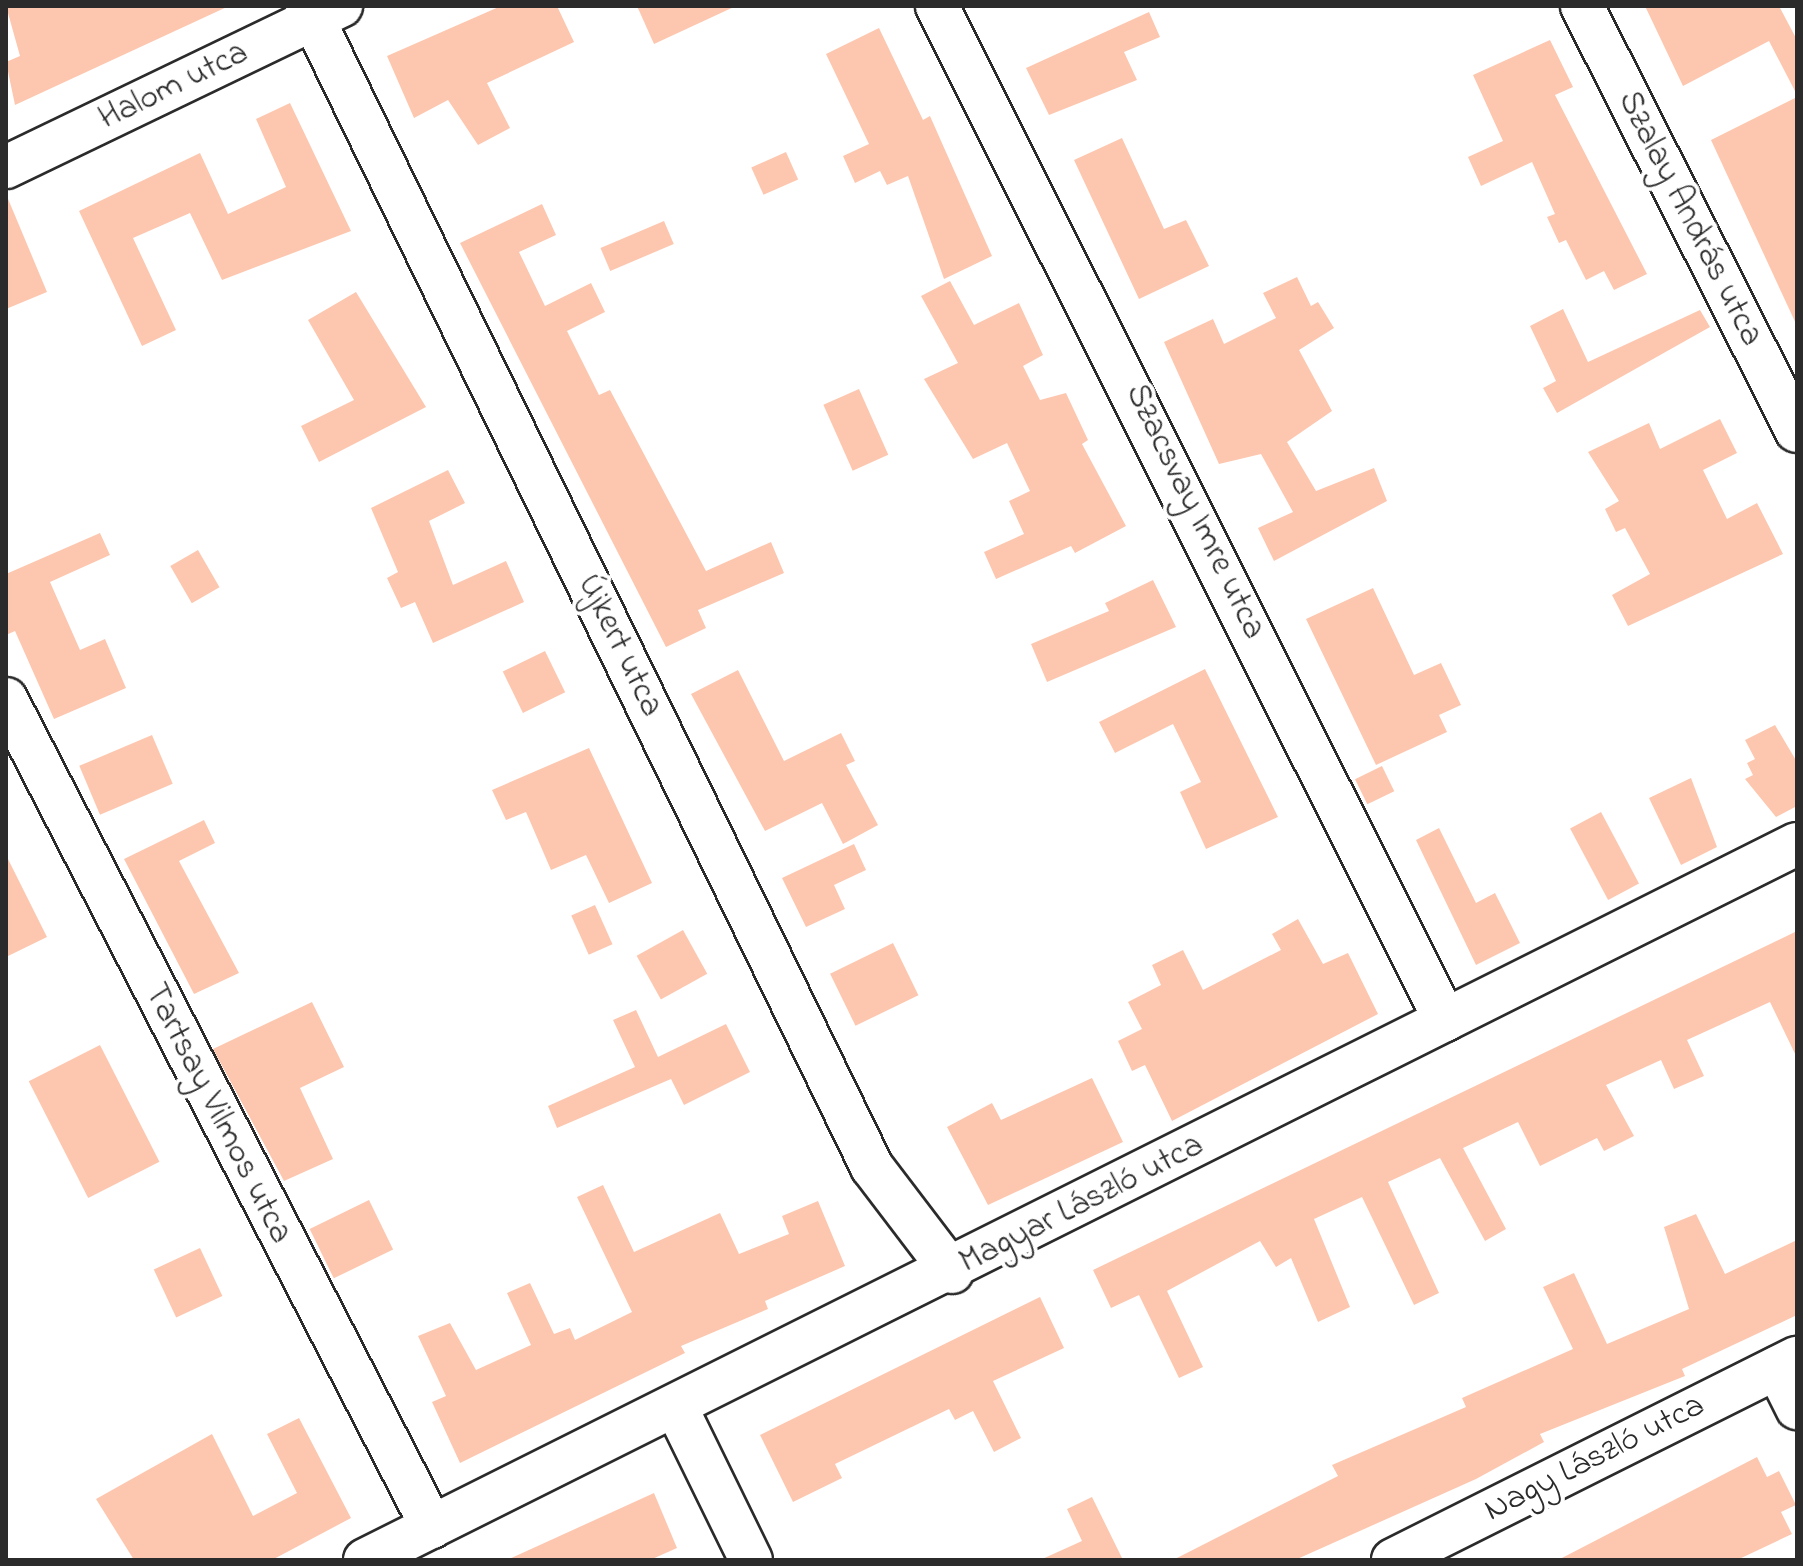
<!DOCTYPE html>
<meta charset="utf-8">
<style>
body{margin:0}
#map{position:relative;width:1803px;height:1566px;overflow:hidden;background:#fff;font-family:"Indie Flower",sans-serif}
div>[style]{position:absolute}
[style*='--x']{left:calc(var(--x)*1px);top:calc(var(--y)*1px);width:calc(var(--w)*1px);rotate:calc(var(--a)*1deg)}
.building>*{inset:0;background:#fdc7af;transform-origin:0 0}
.roads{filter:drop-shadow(2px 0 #2b2b2b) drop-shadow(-2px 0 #2b2b2b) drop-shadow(0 2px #2b2b2b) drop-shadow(0 -2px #2b2b2b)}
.minor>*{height:42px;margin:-21px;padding:0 21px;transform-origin:21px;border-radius:21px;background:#fff}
span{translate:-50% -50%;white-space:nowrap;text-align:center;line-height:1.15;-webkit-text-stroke:8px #fff;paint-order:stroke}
.street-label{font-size:34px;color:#2b2b2b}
.frame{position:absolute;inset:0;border:8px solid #2b2b2b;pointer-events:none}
</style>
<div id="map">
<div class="building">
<i style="clip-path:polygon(6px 6px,229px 6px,15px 105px,6px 62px,20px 56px)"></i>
<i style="clip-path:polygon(501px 6px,557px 6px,574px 42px,487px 83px,510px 128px,478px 145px,448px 100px,414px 118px,387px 56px)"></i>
<i style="clip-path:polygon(637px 6px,736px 6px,654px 44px)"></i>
<i style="clip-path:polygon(1645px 6px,1779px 6px,1797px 40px,1797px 95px,1769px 41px,1683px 86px)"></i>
<i style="clip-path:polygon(1149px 12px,1160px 37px,1124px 52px,1137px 80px,1049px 115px,1026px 68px)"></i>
<i style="clip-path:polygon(879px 28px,923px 120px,930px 116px,992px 256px,944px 279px,908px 176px,887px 185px,880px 171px,855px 183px,843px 156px,869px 144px,826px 54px)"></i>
<i style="clip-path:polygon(1550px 40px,1573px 87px,1555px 95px,1647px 274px,1614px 290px,1604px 271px,1586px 280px,1566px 240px,1559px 243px,1547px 217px,1555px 214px,1532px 162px,1481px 186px,1468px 157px,1503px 141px,1473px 75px)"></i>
<i style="clip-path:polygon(1797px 97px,1797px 326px,1711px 140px)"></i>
<i style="clip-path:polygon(290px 103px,351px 231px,222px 280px,190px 213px,133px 238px,176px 330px,142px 346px,79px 211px,200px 153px,228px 214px,286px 187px,256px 119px)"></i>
<i style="clip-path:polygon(1122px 138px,1164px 229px,1186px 220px,1209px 266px,1139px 299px,1074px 160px)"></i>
<i style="left:786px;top:152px;width:30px;height:38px;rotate:66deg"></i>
<i style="clip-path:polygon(6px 194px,47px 292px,6px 309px)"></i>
<i style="clip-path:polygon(542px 204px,556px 235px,519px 252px,545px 306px,591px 283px,605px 312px,567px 331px,599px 395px,610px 390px,706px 571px,771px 542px,784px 573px,698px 610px,706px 628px,666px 647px,460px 243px)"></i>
<i style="left:664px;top:221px;width:25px;height:69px;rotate:67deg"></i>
<i style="clip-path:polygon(1297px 277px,1311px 306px,1318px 302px,1334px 328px,1299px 350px,1332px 411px,1287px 442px,1316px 491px,1374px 468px,1387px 501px,1274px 561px,1258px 528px,1293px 512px,1261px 454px,1219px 464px,1164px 342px,1213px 319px,1224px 344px,1276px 318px,1263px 293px)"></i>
<i style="clip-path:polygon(950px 281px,974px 325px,1019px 303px,1043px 355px,1023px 366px,1040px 400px,1066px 393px,1088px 440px,1082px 444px,1126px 526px,1075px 553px,1071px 546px,996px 579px,984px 552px,1024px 534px,1009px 501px,1030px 491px,1007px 443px,973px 459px,924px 379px,958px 363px,921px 296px)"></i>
<i style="clip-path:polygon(356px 292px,426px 407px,319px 462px,301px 426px,354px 400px,308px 320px)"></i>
<i style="clip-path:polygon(1563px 309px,1588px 362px,1700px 310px,1710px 327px,1557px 413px,1543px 388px,1556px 381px,1530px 326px)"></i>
<i style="left:859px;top:389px;width:72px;height:39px;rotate:66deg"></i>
<i style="clip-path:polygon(1720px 419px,1737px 453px,1703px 470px,1727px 519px,1757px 503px,1783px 554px,1628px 626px,1612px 595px,1650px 574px,1625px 528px,1616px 532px,1605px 509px,1619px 501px,1588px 452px,1649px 423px,1660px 449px)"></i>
<i style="clip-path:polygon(448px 470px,465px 503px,429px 521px,453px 585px,506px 561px,524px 602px,433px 643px,415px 602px,401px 608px,387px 578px,398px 572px,371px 508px)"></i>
<i style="clip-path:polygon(100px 533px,110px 555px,50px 582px,80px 650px,105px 639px,126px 688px,54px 719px,15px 631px,6px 635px,6px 574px)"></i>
<i style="left:198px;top:550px;width:43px;height:32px;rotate:60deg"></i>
<i style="clip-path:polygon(1153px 580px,1176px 627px,1047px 682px,1031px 644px,1109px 611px,1105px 603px)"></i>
<i style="clip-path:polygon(1373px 588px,1414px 675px,1441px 663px,1461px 705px,1439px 715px,1447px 732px,1376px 765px,1306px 619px)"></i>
<i style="left:545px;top:651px;width:46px;height:47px;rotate:64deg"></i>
<i style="clip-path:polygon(1205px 669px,1278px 817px,1206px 849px,1180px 792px,1201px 782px,1173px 724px,1115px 753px,1099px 722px)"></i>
<i style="clip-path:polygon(738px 670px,784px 761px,841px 733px,855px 761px,846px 765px,878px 825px,843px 844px,822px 803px,765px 831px,691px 694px)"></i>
<i style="clip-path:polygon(1775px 725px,1797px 762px,1797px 806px,1776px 817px,1745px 779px,1753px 775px,1747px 763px,1755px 759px,1745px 740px)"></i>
<i style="left:152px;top:735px;width:53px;height:79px;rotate:67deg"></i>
<i style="clip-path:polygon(589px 748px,652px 883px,609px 903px,586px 855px,551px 870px,526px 812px,506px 820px,492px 790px)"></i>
<i style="left:1382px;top:766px;width:28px;height:30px;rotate:64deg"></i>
<i style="clip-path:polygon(1691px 778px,1717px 847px,1681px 865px,1649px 798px)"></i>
<i style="left:1601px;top:812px;width:81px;height:35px;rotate:62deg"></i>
<i style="clip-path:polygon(204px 820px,215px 843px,179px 861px,239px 973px,194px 994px,124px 859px)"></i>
<i style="clip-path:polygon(1439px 828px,1476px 903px,1495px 893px,1520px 943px,1476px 965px,1416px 840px)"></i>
<i style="clip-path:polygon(854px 844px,866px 870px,834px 885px,845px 909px,806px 927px,782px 878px)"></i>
<i style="clip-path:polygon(6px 855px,47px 937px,6px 957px)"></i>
<i style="left:595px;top:905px;width:43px;height:26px;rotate:66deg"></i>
<i style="clip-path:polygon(1298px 919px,1323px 964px,1348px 953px,1378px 1014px,1172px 1121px,1145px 1065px,1132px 1071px,1118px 1041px,1142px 1029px,1128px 1002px,1161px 985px,1152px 965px,1183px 950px,1203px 990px,1281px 950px,1272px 934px)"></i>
<i style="left:683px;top:930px;width:50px;height:53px;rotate:61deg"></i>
<i style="clip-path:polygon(1797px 931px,1797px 1058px,1770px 1002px,1687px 1040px,1704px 1076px,1674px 1089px,1661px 1060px,1606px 1085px,1634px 1136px,1604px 1151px,1597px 1138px,1540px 1166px,1518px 1122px,1463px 1148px,1506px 1229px,1485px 1241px,1440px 1158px,1388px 1182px,1439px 1293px,1414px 1305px,1362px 1197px,1314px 1219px,1350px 1307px,1318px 1322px,1291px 1258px,1276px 1267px,1260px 1241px,1167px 1291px,1203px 1367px,1179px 1378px,1139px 1295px,1111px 1308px,1093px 1270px)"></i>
<i style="left:893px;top:943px;width:58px;height:70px;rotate:64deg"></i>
<i style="clip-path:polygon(312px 1002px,344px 1067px,300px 1088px,333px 1159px,284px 1181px,213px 1049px)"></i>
<i style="clip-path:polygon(636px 1010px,658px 1057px,726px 1024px,750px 1072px,684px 1105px,671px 1079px,557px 1128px,548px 1106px,635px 1067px,613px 1020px)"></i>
<i style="left:100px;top:1045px;width:131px;height:80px;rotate:63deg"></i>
<i style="clip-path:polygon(1092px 1078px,1123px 1142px,988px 1205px,947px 1127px,992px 1103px,1001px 1120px)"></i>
<i style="clip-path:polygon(603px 1185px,634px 1252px,720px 1213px,739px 1254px,789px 1234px,782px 1216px,818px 1201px,845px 1266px,765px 1301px,768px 1309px,681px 1346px,685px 1353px,460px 1463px,432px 1402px,446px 1396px,418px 1336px,450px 1323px,476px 1370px,531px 1345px,507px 1293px,530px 1283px,554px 1334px,570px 1328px,575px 1340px,632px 1312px,577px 1197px)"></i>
<i style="left:369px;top:1200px;width:55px;height:66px;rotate:64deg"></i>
<i style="clip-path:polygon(1696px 1214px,1725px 1274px,1797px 1240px,1797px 1315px,1682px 1369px,1685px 1376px,1540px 1434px,1544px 1442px,1476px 1479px,1295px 1560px,1173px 1560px,1338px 1476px,1332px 1465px,1466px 1407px,1462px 1398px,1573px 1349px,1543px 1287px,1574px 1273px,1607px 1344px,1689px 1309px,1664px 1227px)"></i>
<i style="left:200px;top:1248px;width:53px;height:51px;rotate:65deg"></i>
<i style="clip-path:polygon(1040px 1297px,1064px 1348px,993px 1381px,1021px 1438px,994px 1452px,973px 1411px,955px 1420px,949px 1409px,835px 1464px,842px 1478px,793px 1502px,760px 1435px)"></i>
<i style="clip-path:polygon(299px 1418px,351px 1518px,272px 1560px,134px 1560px,96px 1499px,212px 1434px,253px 1516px,297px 1493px,267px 1434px)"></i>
<i style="clip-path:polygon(1757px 1457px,1767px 1477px,1779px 1471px,1796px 1505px,1781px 1512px,1792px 1534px,1737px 1560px,1558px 1560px)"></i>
<i style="clip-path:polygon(654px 1493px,677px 1548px,650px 1560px,507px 1560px)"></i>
<i style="clip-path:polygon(1092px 1497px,1123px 1560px,1040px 1560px,1082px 1541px,1067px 1509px)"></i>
</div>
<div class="roads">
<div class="minor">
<i style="--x:307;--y:6;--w:1291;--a:64.05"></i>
<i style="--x:872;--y:1167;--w:132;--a:52.7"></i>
<i style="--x:937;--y:6;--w:1134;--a:63.39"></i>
<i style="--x:1582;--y:6;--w:476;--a:63.2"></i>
<i style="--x:6;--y:167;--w:372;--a:-25.7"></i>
<i style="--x:6;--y:699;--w:931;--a:62.77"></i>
<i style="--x:1777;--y:1368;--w:45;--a:63.4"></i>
<i style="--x:677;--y:1409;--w:168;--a:63.9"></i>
<i style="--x:365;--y:1560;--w:1601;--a:-26.57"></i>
<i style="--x:1393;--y:1560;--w:452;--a:-26.6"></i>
</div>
</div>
<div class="street-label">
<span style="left:174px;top:87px;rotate:-26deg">Halom utca</span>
<span style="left:1689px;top:219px;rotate:63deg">Szalay András utca</span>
<span style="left:1194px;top:512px;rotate:64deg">Szacsvay Imre utca</span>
<span style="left:619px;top:646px;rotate:64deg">Újkert utca</span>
<span style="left:217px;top:1114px;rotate:63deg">Tartsay Vilmos utca</span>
<span style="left:1082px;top:1205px;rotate:-27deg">Magyar László utca</span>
<span style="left:1595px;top:1459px;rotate:-27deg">Nagy László utca</span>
</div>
<div class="frame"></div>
</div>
